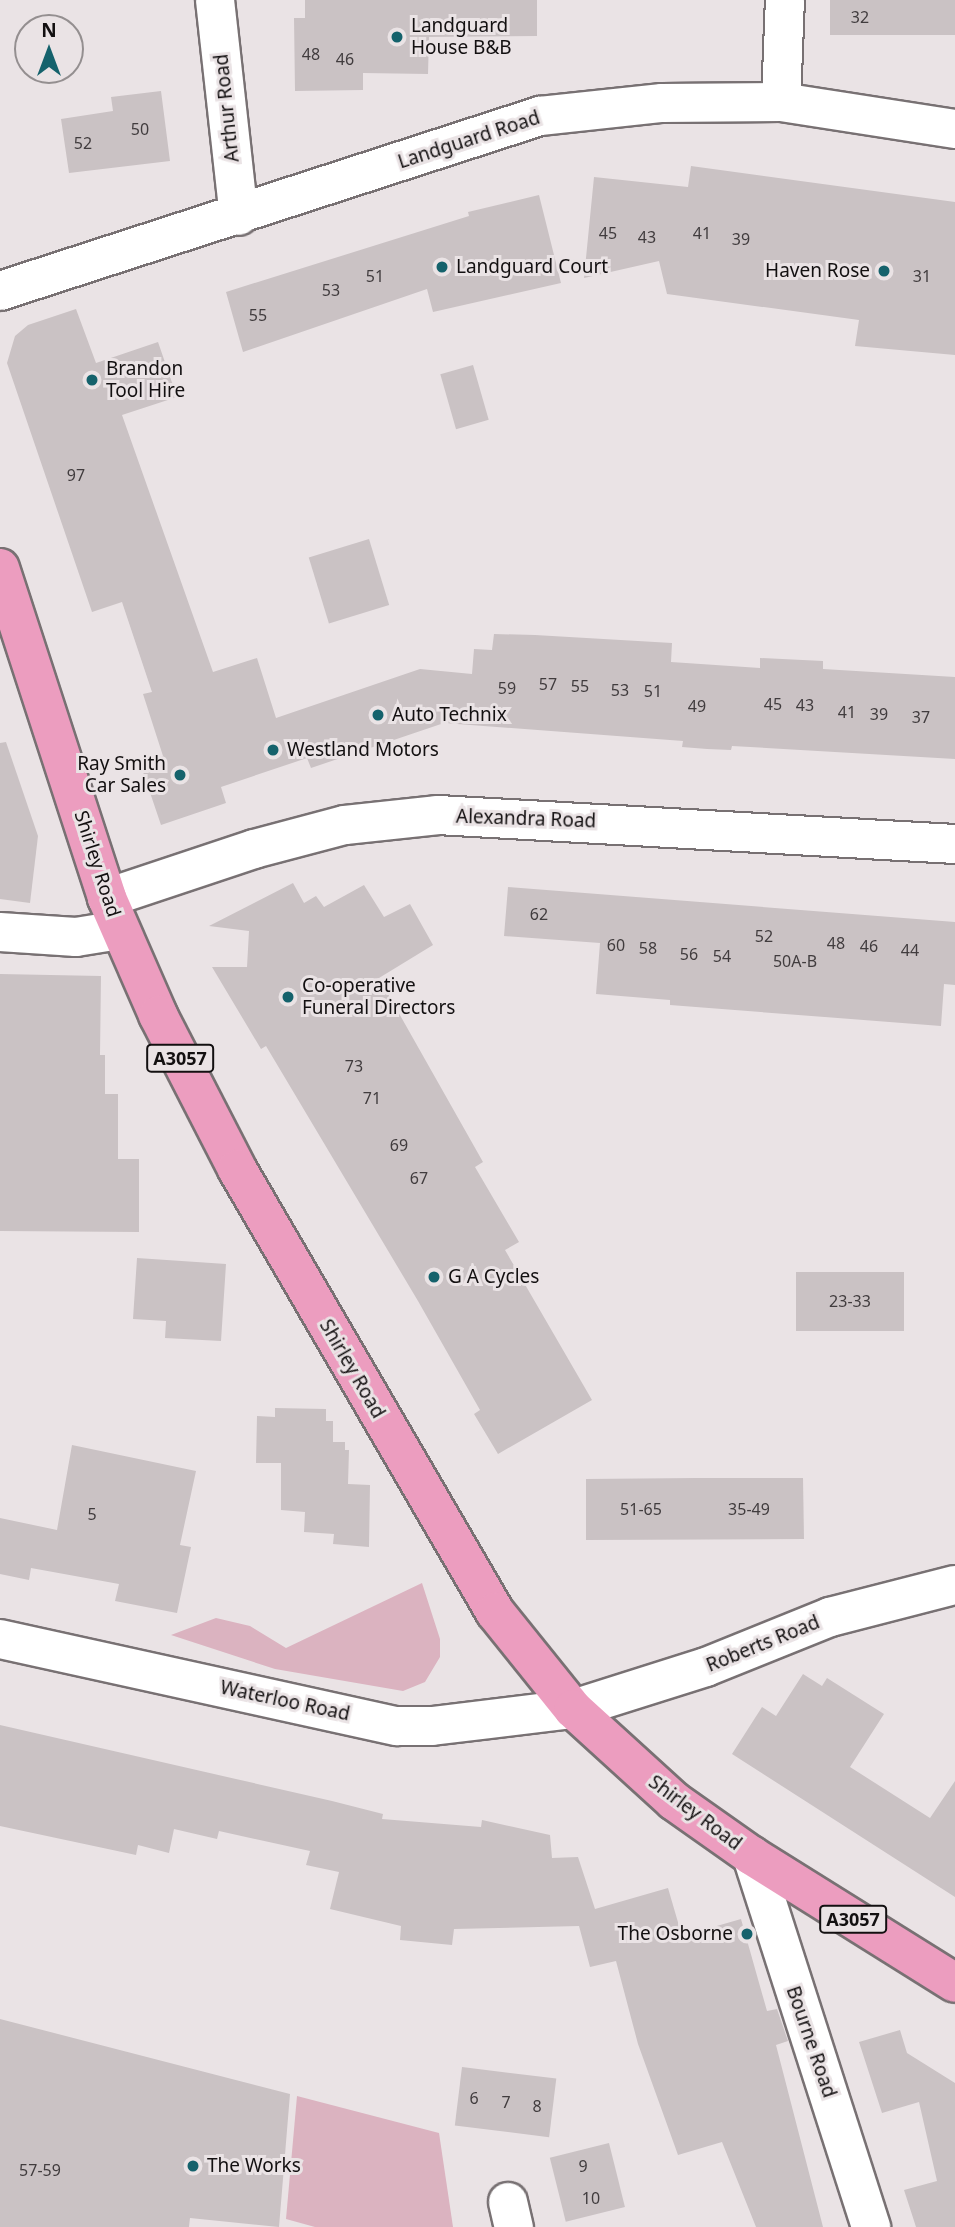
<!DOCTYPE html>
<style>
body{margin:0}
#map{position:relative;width:955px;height:2227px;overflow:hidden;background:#eae3e5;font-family:"Noto Sans",sans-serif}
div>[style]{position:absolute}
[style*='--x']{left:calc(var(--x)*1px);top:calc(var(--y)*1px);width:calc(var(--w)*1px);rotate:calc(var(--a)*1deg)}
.green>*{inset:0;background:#dbb3c0}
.building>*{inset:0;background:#cac2c4;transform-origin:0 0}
.roads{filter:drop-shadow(2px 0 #787173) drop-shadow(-2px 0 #787173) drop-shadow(0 2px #787173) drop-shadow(0 -2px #787173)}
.minor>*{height:38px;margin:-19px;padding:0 19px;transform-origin:19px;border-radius:19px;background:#fff}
.major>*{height:38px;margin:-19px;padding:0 19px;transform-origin:19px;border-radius:19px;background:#ec9dbf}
.dots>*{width:19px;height:19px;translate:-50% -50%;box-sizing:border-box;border:4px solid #eae3e5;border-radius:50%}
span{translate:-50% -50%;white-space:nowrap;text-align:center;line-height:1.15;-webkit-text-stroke:6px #eae3e5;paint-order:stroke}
.number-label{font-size:16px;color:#413c3e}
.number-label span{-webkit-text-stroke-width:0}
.shield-label span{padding:2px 5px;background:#eae3e5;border:2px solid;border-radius:5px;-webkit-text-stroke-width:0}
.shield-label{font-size:18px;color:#131011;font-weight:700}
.poi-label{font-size:19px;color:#131011}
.left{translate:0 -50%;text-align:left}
.right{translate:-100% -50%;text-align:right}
.street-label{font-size:19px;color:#131011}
.north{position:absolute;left:14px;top:14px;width:70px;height:70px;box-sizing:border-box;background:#eae3e5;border:2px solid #948f90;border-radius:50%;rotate:0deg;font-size:19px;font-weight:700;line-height:28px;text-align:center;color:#131011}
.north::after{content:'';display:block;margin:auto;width:24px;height:32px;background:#15626c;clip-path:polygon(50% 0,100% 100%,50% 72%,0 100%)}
</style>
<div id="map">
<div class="green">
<i style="clip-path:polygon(422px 1583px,440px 1639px,440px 1657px,425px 1682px,403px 1691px,275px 1669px,171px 1635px,216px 1618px,250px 1626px,286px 1648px)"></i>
<i style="clip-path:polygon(297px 2096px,439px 2133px,453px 2227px,315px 2227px,286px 2219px)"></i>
</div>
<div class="building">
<i style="clip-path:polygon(305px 0,537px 0,537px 36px,429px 37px,428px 74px,363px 73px,363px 90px,295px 91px,294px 18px,305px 18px)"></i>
<i style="left:830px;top:0;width:125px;height:35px"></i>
<i style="clip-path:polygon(161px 91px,170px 161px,69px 173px,61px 119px,113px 111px,111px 97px)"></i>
<i style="clip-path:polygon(691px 166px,955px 202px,955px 355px,855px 346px,859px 320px,667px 294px,659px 261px,584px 278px,594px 177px,688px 187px)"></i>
<i style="clip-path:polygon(539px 195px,561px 283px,433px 312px,427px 289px,243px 352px,226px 292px,469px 216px,468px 212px)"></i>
<i style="clip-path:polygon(76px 309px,96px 363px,158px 342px,177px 397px,122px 415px,213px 672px,257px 658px,276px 718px,420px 669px,472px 674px,474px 649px,492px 650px,494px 634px,535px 635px,672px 643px,671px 662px,760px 668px,760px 658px,823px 661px,823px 669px,955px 677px,955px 759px,732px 746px,731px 750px,707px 749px,682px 747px,683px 741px,444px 723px,311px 768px,307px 758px,221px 787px,226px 803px,161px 825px,140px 763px,163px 756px,143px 694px,152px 692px,122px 602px,92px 612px,7px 363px,15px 336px,28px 325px)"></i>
<i style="left:473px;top:365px;width:57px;height:34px;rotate:74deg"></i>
<i style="left:369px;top:539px;width:69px;height:63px;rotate:73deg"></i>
<i style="clip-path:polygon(6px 742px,38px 836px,30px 903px,0 899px,0 743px)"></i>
<i style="clip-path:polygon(293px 883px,304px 903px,316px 896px,324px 907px,364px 885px,384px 917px,410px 904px,433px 945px,379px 978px,483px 1162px,475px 1167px,519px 1242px,505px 1250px,592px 1400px,498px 1454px,474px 1414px,480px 1410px,418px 1301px,266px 1046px,261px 1049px,212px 967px,247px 967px,249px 931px,209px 926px)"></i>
<i style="clip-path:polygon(508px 887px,955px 922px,955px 985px,944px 984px,941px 1026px,670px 1005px,670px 1000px,596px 994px,600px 943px,504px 936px)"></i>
<i style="clip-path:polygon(0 974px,101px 976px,100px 1055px,105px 1055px,105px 1094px,118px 1094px,118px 1159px,139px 1159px,139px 1232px,0 1231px)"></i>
<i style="clip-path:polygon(137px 1258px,226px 1264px,221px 1341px,165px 1338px,166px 1321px,133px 1319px)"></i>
<i style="left:796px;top:1272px;width:108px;height:59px"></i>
<i style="clip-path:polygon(275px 1408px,326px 1409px,326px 1421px,333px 1421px,333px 1442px,345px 1442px,345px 1450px,349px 1450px,348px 1484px,370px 1485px,369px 1547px,333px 1544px,334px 1534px,304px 1532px,305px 1512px,281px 1510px,281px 1463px,256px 1463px,257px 1416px,275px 1417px)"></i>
<i style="clip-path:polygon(72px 1445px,196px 1471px,180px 1545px,191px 1547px,177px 1613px,115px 1601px,119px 1584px,31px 1568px,29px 1580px,0 1574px,0 1518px,57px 1530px)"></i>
<i style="clip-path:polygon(695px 1478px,803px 1478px,804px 1539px,586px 1540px,586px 1479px)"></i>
<i style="clip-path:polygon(803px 1674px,822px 1686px,827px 1678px,884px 1714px,850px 1767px,930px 1818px,955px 1781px,955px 1897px,732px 1754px,762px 1707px,776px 1716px)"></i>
<i style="clip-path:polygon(0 1725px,332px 1801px,383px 1814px,382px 1819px,481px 1827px,482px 1820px,550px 1835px,552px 1858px,578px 1857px,595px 1909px,668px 1888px,682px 1936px,741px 1919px,767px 2011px,777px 2009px,788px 2041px,776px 2045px,823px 2227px,756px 2227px,722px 2142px,678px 2155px,638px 2044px,616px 1961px,590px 1967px,579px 1926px,454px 1929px,452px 1945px,400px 1940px,401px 1926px,330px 1909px,339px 1872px,306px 1865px,310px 1851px,219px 1831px,217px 1839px,174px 1829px,169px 1853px,138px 1845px,136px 1855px,0 1826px)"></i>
<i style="clip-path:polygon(0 2019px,290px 2094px,279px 2227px,190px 2218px,189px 2227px,0 2227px)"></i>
<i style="clip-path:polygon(900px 2030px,907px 2053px,955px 2083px,955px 2227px,916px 2227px,904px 2190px,937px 2181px,919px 2102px,882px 2113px,859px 2042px)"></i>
<i style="left:462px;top:2067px;width:95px;height:59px;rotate:7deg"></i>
<i style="left:609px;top:2143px;width:66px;height:61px;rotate:76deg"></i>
</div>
<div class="roads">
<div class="minor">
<i style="--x:215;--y:0;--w:217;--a:83.7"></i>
<i style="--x:781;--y:102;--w:102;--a:-87.8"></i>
<i style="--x:0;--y:291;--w:568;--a:-17.96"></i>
<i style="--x:540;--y:116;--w:123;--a:-6.1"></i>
<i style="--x:662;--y:103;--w:119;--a:-0.5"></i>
<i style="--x:781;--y:102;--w:176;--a:8.8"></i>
<i style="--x:107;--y:898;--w:155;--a:-18.4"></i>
<i style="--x:254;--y:849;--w:94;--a:-14.8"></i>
<i style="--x:345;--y:825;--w:94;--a:-6.1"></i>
<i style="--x:438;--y:815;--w:518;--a:3.21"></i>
<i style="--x:0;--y:932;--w:76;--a:3.8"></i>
<i style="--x:76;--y:937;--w:44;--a:-9.2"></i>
<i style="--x:0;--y:1639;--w:406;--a:12.4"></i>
<i style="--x:397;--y:1726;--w:35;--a:0"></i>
<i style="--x:432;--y:1726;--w:142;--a:-6.9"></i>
<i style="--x:573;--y:1709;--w:139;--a:-17.5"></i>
<i style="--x:706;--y:1667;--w:134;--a:-22"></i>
<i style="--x:830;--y:1617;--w:129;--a:-14.4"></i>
<i style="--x:752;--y:1856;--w:390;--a:72.2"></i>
<i style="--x:508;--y:2202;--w:26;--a:77"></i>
</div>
<div class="major">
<i style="--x:0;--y:568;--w:347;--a:72"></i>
<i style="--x:107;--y:898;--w:128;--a:66.4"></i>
<i style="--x:158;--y:1015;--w:173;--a:62.8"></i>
<i style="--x:237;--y:1169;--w:513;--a:59.78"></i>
<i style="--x:495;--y:1612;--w:124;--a:51.2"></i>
<i style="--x:573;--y:1709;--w:137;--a:42.3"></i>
<i style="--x:674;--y:1801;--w:95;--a:35.2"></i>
<i style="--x:752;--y:1856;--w:239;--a:32"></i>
</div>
</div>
<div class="dots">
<i style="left:397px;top:37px;background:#15626c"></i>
<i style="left:442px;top:267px;background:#15626c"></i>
<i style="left:884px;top:271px;background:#15626c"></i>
<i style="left:92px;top:380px;background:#15626c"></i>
<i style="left:378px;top:715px;background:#15626c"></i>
<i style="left:273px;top:750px;background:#15626c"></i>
<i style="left:180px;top:775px;background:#15626c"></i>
<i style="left:288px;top:997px;background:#15626c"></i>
<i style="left:434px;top:1277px;background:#15626c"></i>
<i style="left:747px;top:1934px;background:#15626c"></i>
<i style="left:193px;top:2166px;background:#15626c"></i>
</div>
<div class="number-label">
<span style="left:860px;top:17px">32</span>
<span style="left:311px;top:54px">48</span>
<span style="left:345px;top:59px">46</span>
<span style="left:140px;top:129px">50</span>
<span style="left:83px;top:143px">52</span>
<span style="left:608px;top:233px">45</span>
<span style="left:702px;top:233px">41</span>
<span style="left:647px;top:237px">43</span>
<span style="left:741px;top:239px">39</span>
<span style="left:375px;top:276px">51</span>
<span style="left:922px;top:276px">31</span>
<span style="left:331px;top:290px">53</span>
<span style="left:258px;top:315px">55</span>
<span style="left:76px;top:475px">97</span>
<span style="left:548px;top:684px">57</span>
<span style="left:580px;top:686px">55</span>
<span style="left:507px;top:688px">59</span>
<span style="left:620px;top:690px">53</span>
<span style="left:653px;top:691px">51</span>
<span style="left:773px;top:704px">45</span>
<span style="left:805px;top:705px">43</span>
<span style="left:697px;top:706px">49</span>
<span style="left:847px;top:712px">41</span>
<span style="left:879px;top:714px">39</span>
<span style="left:921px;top:717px">37</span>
<span style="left:539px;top:914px">62</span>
<span style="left:764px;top:936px">52</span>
<span style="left:836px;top:943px">48</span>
<span style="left:616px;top:945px">60</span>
<span style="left:869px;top:946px">46</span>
<span style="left:648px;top:948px">58</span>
<span style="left:910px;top:950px">44</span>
<span style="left:689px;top:954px">56</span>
<span style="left:722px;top:956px">54</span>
<span style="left:795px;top:961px">50A-B</span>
<span style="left:354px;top:1066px">73</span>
<span style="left:372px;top:1098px">71</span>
<span style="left:399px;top:1145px">69</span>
<span style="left:419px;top:1178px">67</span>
<span style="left:850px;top:1301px">23-33</span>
<span style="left:641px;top:1509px">51-65</span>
<span style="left:749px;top:1509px">35-49</span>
<span style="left:92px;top:1514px">5</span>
<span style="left:474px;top:2098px">6</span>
<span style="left:506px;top:2102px">7</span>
<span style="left:537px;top:2106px">8</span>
<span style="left:583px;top:2166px">9</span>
<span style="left:40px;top:2170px">57-59</span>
<span style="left:591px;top:2198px">10</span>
</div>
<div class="shield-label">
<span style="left:180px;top:1058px">A3057</span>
<span style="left:853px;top:1919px">A3057</span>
</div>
<div class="poi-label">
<span class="left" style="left:411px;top:37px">Landguard<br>House B&amp;B</span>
<span class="left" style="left:456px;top:267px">Landguard Court</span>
<span class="right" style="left:870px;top:271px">Haven Rose</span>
<span class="left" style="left:106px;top:380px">Brandon<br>Tool Hire</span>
<span class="left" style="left:392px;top:715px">Auto Technix</span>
<span class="left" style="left:287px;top:750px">Westland Motors</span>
<span class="right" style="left:166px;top:775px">Ray Smith<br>Car Sales</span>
<span class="left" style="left:302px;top:997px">Co-operative<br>Funeral Directors</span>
<span class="left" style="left:448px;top:1277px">G A Cycles</span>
<span class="right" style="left:733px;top:1934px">The Osborne</span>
<span class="left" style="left:207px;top:2166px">The Works</span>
</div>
<div class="street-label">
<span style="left:227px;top:108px;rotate:-96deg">Arthur Road</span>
<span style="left:469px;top:140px;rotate:-18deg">Landguard Road</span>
<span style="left:526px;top:819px;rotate:2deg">Alexandra Road</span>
<span style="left:97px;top:864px;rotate:72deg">Shirley Road</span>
<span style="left:352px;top:1369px;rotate:60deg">Shirley Road</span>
<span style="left:763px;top:1644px;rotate:-22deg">Roberts Road</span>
<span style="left:285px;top:1701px;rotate:12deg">Waterloo Road</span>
<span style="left:695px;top:1813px;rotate:37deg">Shirley Road</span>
<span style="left:811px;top:2042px;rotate:71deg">Bourne Road</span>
</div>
<div class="north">N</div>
</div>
